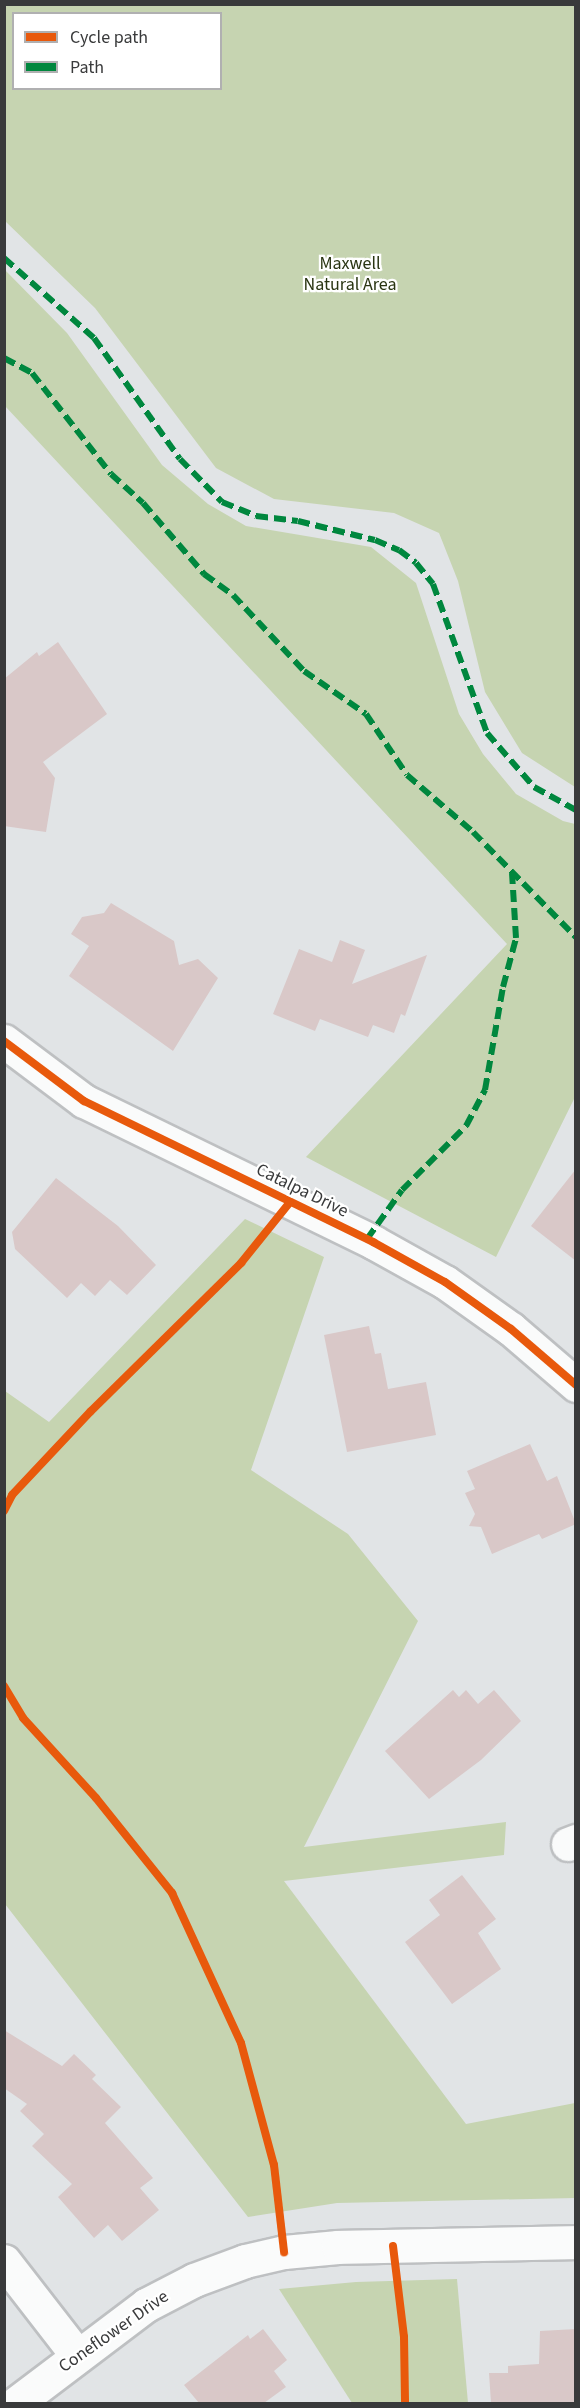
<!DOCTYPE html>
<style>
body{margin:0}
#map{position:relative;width:580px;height:2408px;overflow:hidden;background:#e1e4e6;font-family:"Source Sans 3",sans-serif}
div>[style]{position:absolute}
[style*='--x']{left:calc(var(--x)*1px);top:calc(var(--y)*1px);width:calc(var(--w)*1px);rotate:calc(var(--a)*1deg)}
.green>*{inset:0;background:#c6d4b1}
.building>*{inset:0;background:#d9c8c8}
.roads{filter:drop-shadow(2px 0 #bec0c2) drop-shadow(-2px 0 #bec0c2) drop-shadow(0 2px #bec0c2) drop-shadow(0 -2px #bec0c2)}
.minor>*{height:33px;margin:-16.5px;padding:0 16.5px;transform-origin:16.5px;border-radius:16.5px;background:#fafbfb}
.quiet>*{height:6px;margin-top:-3px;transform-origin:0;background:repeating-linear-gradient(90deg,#00873e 0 12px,transparent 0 18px)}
.cycleway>*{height:8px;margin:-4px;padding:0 4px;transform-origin:4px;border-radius:4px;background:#e8590c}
span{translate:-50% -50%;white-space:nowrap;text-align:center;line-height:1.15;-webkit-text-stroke:4.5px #fff;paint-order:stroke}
.park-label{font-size:18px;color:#2a3512}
.street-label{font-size:18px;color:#393a3b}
.frame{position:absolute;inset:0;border:6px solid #393a3b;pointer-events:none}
.legend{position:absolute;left:12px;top:12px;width:210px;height:78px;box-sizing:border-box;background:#fff;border:2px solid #b0b0b1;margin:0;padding:8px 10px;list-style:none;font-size:18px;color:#393a3b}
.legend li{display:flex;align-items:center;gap:12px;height:30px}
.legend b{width:30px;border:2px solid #b0b0b1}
</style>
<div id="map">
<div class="green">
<i style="clip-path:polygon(evenodd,4px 5px,575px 5px,575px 787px,522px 753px,485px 692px,458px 581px,439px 533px,394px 513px,274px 499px,216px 468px,95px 308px,5px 221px,4px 5px,14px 14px,220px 14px,220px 88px,14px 88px,14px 14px)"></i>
<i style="clip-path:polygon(5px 270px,67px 333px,162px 465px,208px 504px,246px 526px,371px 547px,416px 583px,459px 714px,483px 754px,516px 794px,563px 821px,575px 824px,575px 1097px,496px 1257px,306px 1157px,507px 944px,5px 406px)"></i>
<i style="clip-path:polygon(245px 1219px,324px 1257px,251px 1470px,348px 1534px,418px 1621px,304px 1847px,506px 1822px,504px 1855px,284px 1881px,466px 2124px,575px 2103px,575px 2198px,337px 2203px,248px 2217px,5px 1904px,5px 1391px,49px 1422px)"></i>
<i style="clip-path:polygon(457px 2279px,468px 2403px,352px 2403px,279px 2289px,356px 2282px)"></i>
</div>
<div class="building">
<i style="clip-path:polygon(58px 642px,107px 714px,43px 762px,55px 778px,46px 832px,4px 826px,4px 679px,37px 652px,39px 656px)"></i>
<i style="clip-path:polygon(111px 903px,174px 941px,179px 965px,198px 959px,218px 978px,173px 1051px,69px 976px,89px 946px,71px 934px,82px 917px,104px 913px)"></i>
<i style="clip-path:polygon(340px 940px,365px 950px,352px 984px,427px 955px,405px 1016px,401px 1014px,394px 1033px,373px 1025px,368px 1037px,320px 1019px,315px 1031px,273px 1014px,299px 949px,332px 962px)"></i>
<i style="clip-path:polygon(576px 1169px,576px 1261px,531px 1226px)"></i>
<i style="clip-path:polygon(56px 1178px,118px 1226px,156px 1265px,127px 1295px,110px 1280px,95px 1296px,81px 1283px,67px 1298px,15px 1249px,12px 1232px)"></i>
<i style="clip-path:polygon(369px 1326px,375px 1354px,381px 1353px,388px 1389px,426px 1382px,436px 1435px,347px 1452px,324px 1335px)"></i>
<i style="clip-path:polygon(530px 1444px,547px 1481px,557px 1476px,576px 1524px,542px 1539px,539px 1534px,492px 1554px,481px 1527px,469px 1526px,475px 1514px,465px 1493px,475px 1489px,467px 1471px)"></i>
<i style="clip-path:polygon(453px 1690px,459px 1697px,466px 1690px,478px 1704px,494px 1690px,521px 1721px,481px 1760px,429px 1799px,385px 1751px)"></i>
<i style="clip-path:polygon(462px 1875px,496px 1919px,478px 1933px,501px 1969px,452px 2004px,405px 1942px,440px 1915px,429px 1900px)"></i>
<i style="clip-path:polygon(4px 2030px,62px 2066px,74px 2054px,96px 2075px,92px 2079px,121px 2107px,105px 2123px,153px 2178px,140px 2188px,159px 2210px,122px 2241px,108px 2225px,94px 2238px,58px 2197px,72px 2184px,32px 2146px,44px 2134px,20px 2111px,27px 2104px,4px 2088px)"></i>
<i style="clip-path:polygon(263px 2329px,287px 2360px,274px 2371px,286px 2387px,264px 2403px,199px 2403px,184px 2385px,248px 2335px,250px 2339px)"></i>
<i style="clip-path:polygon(576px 2329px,576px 2403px,491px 2403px,489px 2373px,508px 2373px,508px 2366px,539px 2364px,540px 2331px)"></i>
</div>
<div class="roads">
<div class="minor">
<i style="--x:4;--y:1041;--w:100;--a:36.9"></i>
<i style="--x:84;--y:1101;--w:322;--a:26"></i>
<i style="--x:373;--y:1242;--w:82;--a:29.1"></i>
<i style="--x:445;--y:1282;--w:81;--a:35.5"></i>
<i style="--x:511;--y:1329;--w:86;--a:40.7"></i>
<i style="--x:568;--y:1844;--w:9;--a:-21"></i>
<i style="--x:4;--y:2261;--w:119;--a:52.2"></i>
<i style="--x:15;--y:2404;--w:164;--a:-37.1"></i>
<i style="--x:146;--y:2305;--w:54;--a:-27.5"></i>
<i style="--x:194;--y:2280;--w:54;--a:-20.4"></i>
<i style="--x:245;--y:2261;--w:40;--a:-13"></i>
<i style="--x:284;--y:2252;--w:54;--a:-5.3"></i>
<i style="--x:338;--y:2247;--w:238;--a:-1.2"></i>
</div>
</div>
<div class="quiet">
<i style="--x:4;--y:258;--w:120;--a:41.6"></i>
<i style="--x:94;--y:338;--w:148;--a:54.6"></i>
<i style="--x:180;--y:459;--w:60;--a:45.7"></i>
<i style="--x:222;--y:502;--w:37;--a:22"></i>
<i style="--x:256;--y:516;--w:42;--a:6.8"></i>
<i style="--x:298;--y:521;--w:79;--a:13.9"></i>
<i style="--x:375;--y:540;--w:26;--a:23"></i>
<i style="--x:399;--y:550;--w:21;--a:37"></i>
<i style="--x:416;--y:563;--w:27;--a:51"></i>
<i style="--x:433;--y:584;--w:158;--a:70.1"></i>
<i style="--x:487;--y:733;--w:72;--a:49"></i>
<i style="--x:534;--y:787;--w:48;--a:28.7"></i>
<i style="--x:4;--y:358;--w:32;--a:28"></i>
<i style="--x:32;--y:373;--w:128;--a:52"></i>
<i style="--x:111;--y:474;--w:43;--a:42.2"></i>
<i style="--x:143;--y:503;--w:94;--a:49.3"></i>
<i style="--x:204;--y:574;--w:36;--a:36"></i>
<i style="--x:233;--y:595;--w:104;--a:46.9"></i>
<i style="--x:304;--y:671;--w:75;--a:34.7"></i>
<i style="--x:366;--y:714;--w:73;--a:56.1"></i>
<i style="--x:407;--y:775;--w:87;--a:40.8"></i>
<i style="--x:473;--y:832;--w:147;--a:45.6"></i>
<i style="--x:367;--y:1239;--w:60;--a:-54.5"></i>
<i style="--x:402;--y:1190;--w:91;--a:-45"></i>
<i style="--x:466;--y:1126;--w:41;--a:-62.2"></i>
<i style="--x:485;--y:1090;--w:105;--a:-80.1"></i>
<i style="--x:503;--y:987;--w:51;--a:-75.1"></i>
<i style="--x:516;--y:938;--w:65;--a:-93.5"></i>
</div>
<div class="cycleway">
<i style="--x:4;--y:1041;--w:100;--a:36.9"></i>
<i style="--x:84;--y:1101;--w:322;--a:26"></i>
<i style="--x:373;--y:1242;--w:82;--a:29.1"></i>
<i style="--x:445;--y:1282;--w:81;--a:35.5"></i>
<i style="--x:511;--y:1329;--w:86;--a:40.7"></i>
<i style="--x:4;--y:1511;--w:18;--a:-63"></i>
<i style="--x:12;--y:1495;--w:115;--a:-46.8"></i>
<i style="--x:91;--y:1411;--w:211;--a:-44.6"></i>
<i style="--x:241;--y:1263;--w:78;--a:-51.2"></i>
<i style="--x:4;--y:1686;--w:37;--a:59"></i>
<i style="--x:23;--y:1718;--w:108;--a:47.6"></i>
<i style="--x:96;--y:1798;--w:122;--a:51.3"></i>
<i style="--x:172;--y:1893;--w:165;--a:65.3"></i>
<i style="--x:241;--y:2043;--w:126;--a:74.9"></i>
<i style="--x:274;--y:2165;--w:88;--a:83.4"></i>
<i style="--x:393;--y:2246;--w:92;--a:83.1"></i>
<i style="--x:404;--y:2337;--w:67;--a:89.1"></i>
</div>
<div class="park-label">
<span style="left:350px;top:275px">Maxwell<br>Natural Area</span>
</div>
<div class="street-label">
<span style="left:302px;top:1191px;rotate:26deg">Catalpa Drive</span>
<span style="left:114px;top:2332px;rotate:-35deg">Coneflower Drive</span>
</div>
<div class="frame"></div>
<ul class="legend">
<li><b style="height:8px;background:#e8590c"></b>Cycle path</li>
<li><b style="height:8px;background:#00873e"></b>Path</li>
</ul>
</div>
